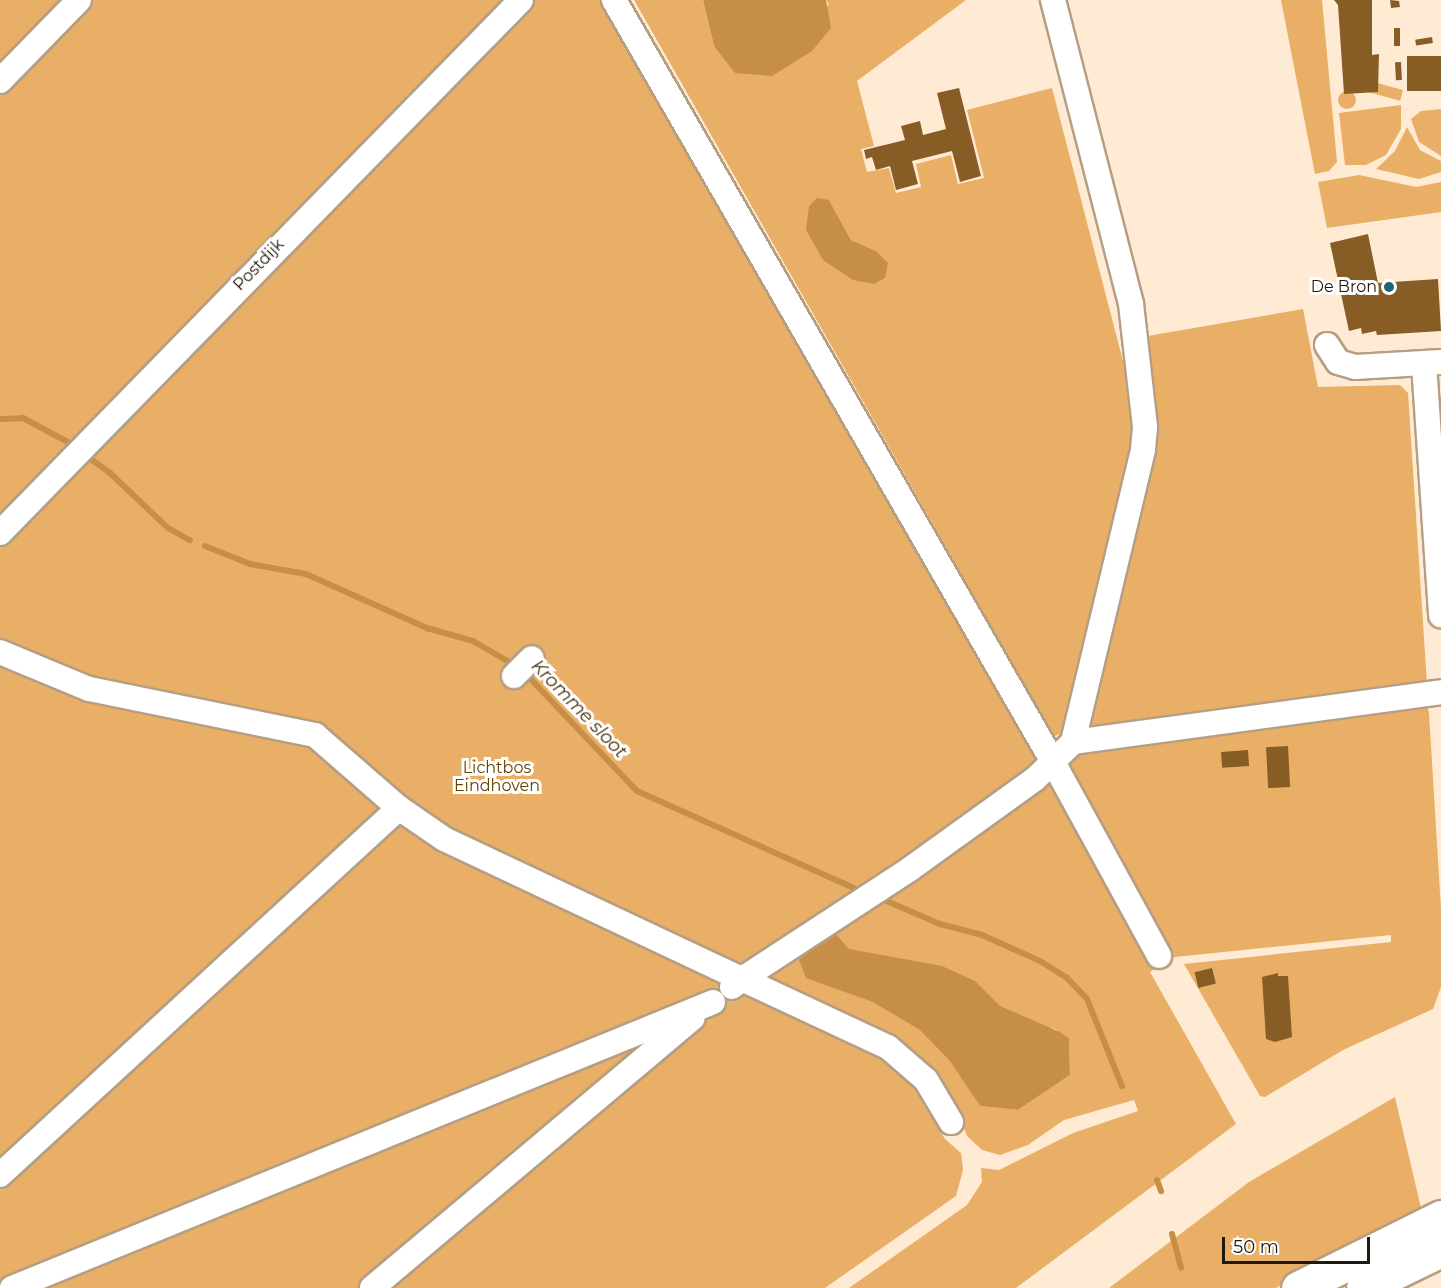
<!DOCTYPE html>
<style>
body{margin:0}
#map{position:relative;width:1441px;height:1288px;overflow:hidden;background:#ffead3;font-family:Montserrat,sans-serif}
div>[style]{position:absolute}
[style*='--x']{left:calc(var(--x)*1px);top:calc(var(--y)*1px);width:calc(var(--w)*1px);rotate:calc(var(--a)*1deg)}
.green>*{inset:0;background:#e9af67;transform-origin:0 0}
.round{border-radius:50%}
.water>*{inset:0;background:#c78e46}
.stream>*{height:6px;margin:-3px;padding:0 3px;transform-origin:3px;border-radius:3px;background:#c78e46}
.building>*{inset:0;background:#875d25;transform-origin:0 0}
.roads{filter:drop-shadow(2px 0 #b69e82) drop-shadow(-2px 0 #b69e82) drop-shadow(0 2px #b69e82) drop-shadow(0 -2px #b69e82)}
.minor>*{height:24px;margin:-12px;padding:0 12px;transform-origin:12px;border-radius:12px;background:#fff}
.highway>*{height:33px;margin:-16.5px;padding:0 16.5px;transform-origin:16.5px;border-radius:16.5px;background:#fff}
.dots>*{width:16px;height:16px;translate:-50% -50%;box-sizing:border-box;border:3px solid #fff;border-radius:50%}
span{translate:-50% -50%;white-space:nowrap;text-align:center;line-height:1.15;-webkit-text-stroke:6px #fff;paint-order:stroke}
.street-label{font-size:16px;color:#22190e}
.poi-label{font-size:16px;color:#22190e}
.right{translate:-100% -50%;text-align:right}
.park-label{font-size:16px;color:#674105}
.water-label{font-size:18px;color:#462f0f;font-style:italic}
.scale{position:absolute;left:1222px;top:1237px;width:148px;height:27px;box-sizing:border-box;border:3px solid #22190e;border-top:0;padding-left:8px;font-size:18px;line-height:21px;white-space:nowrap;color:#22190e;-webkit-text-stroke:4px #fff;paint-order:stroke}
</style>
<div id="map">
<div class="green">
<i style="clip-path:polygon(evenodd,0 0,627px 0,1050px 745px,1424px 691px,1429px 713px,1441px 909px,1441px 987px,1433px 1009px,1343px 1050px,1265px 1097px,1260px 1096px,1184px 964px,1391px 942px,1391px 935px,1175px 957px,1150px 972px,1236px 1124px,1016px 1288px,849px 1288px,967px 1205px,982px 1182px,981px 1168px,999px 1170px,1073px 1133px,1138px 1111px,1134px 1100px,1064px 1120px,1028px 1145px,1000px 1155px,982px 1150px,967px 1136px,948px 1090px,923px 1104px,945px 1139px,961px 1153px,963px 1170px,956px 1196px,825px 1288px,0 1288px,0 0,1053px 1028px,1069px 1038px,1070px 1075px,1018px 1110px,980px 1106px,964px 1080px,1053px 1028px)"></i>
<i style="clip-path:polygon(evenodd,634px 0,703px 0,714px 46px,829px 5px,826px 0,966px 0,857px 81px,874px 146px,861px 149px,867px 172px,889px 168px,896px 193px,921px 187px,916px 164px,951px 155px,958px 184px,984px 178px,967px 110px,1052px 88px,1123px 361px,1135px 428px,1063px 733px,1054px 736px,634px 0,829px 200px,851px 240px,876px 251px,806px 230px,829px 200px)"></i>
<i style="clip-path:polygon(1281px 0,1322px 0,1337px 162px,1329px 171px,1315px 174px)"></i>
<i style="left:1403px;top:90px;width:11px;height:43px;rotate:105deg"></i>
<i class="round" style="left:1338px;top:91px;width:18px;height:18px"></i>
<i style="clip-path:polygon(1401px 105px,1401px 129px,1386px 155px,1366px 165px,1345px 165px,1339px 113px)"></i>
<i style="clip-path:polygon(1441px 109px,1441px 156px,1419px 142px,1411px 119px,1421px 111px)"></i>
<i style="clip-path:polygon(1407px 127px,1420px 150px,1441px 161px,1441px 172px,1419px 179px,1376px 169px,1395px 151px)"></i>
<i style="clip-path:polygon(1359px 175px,1416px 187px,1441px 182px,1441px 212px,1327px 228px,1318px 182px)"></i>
<i style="clip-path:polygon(1303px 309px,1318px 387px,1400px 385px,1408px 393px,1427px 684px,1084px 728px,1151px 459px,1136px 338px)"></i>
<i style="clip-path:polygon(1395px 1097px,1421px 1208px,1410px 1217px,1276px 1288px,1109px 1288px,1249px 1182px)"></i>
</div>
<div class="water">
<i style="clip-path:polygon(703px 0,826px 0,831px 28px,812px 51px,772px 76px,735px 73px,714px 46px)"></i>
<i style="clip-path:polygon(817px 198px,829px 200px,851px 240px,876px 251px,888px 263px,885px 278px,874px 284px,853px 280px,823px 260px,806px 230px,809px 206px)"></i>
<i style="clip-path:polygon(833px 931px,849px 949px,942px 966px,975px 981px,1000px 1006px,1060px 1032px,1069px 1038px,1070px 1075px,1018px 1110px,980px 1106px,950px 1061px,920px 1030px,873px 1002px,806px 978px,799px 960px)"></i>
</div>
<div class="stream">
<i style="--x:0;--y:419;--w:23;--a:-2"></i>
<i style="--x:23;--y:418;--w:51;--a:28.1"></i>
<i style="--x:84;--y:454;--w:32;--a:36"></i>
<i style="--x:110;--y:473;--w:80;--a:43.5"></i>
<i style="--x:168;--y:528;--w:25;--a:29"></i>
<i style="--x:205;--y:546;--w:48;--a:21.8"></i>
<i style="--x:250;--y:564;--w:57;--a:10.1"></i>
<i style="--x:306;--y:574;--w:133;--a:24.1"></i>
<i style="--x:427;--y:628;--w:48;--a:15.8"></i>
<i style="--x:473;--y:641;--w:50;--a:30.2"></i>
<i style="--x:524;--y:672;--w:164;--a:46.5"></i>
<i style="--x:637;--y:791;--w:240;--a:24.1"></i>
<i style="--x:882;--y:899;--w:63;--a:23.3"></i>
<i style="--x:940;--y:924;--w:43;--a:14.7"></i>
<i style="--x:982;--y:935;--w:64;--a:24.1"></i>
<i style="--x:1040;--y:961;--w:31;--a:32"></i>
<i style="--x:1066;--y:977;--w:30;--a:46"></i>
<i style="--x:1087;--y:999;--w:94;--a:68.1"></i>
<i style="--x:1157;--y:1180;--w:12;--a:70"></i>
<i style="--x:1172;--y:1234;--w:35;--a:75"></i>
</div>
<div class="building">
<i style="clip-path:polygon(1334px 0,1372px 0,1372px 55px,1379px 54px,1378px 92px,1344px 94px,1338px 5px)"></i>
<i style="clip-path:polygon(1390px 0,1399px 1px,1400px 7px,1391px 8px)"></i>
<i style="left:1394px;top:28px;width:6px;height:18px"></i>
<i style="left:1432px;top:37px;width:6px;height:17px;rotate:81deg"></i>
<i style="left:1441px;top:56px;width:35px;height:34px;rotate:90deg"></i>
<i style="left:1401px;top:62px;width:18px;height:6px;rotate:87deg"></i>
<i style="clip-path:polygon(959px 88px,981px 176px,960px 182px,952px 151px,912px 161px,918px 184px,896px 190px,890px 166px,876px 170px,872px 157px,866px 159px,864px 150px,905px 140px,901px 126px,920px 121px,923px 135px,946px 129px,937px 93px)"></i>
<i style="clip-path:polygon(1368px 234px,1378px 283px,1438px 279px,1441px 331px,1377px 335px,1376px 331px,1362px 334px,1361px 328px,1349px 331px,1330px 243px)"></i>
<i style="left:1288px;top:746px;width:41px;height:22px;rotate:87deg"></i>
<i style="left:1248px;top:750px;width:16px;height:27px;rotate:86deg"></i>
<i style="left:1212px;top:968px;width:16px;height:18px;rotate:76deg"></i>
<i style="clip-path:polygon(1278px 973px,1278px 976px,1288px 976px,1292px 1037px,1275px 1042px,1266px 1039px,1262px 977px)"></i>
</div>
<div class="roads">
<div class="minor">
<i style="--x:614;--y:0;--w:879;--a:60.05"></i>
<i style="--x:1053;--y:762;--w:221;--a:61.3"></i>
<i style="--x:1053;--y:0;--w:314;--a:75.6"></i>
<i style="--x:1131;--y:304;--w:124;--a:83.5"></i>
<i style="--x:1145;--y:427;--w:23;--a:95"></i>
<i style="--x:1143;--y:450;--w:300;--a:103.5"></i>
<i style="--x:0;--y:81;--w:113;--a:-45.7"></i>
<i style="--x:1327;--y:345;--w:20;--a:57"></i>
<i style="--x:1338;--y:362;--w:18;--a:16"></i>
<i style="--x:1355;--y:367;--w:86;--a:-3.3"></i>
<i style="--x:1424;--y:364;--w:252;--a:86.1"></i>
<i style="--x:0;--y:533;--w:745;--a:-45.65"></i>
<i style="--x:0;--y:652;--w:96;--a:22.6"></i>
<i style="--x:89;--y:689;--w:231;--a:11.5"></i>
<i style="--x:315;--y:735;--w:111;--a:41"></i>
<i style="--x:399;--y:808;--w:55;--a:34.6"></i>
<i style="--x:444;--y:839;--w:329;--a:25.2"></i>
<i style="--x:742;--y:979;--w:201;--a:-33.2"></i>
<i style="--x:910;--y:869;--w:154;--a:-35.8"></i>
<i style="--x:1035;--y:779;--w:53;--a:-44.2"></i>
<i style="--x:1073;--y:742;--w:371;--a:-7.7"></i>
<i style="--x:514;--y:676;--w:25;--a:-45"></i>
<i style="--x:732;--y:987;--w:13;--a:-39"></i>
<i style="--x:742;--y:979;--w:161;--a:25"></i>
<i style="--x:888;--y:1047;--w:50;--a:41"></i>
<i style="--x:926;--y:1080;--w:49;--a:59.2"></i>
<i style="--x:0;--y:1175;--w:542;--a:-42.61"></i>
<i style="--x:12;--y:1288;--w:757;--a:-22.19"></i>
<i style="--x:372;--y:1288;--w:419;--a:-40.1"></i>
</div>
<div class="highway">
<i style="--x:1298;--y:1288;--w:160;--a:-26.4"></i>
<i style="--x:1363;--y:1288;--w:87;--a:-26"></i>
</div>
</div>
<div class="dots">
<i style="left:1389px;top:287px;background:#206376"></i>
</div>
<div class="street-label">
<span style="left:259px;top:265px;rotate:-46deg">Postdijk</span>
</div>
<div class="poi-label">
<span class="right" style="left:1377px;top:287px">De Bron</span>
</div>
<div class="park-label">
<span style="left:497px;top:777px">Lichtbos<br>Eindhoven</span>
</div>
<div class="water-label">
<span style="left:579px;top:709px;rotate:46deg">Kromme sloot</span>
</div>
<div class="scale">50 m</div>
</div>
